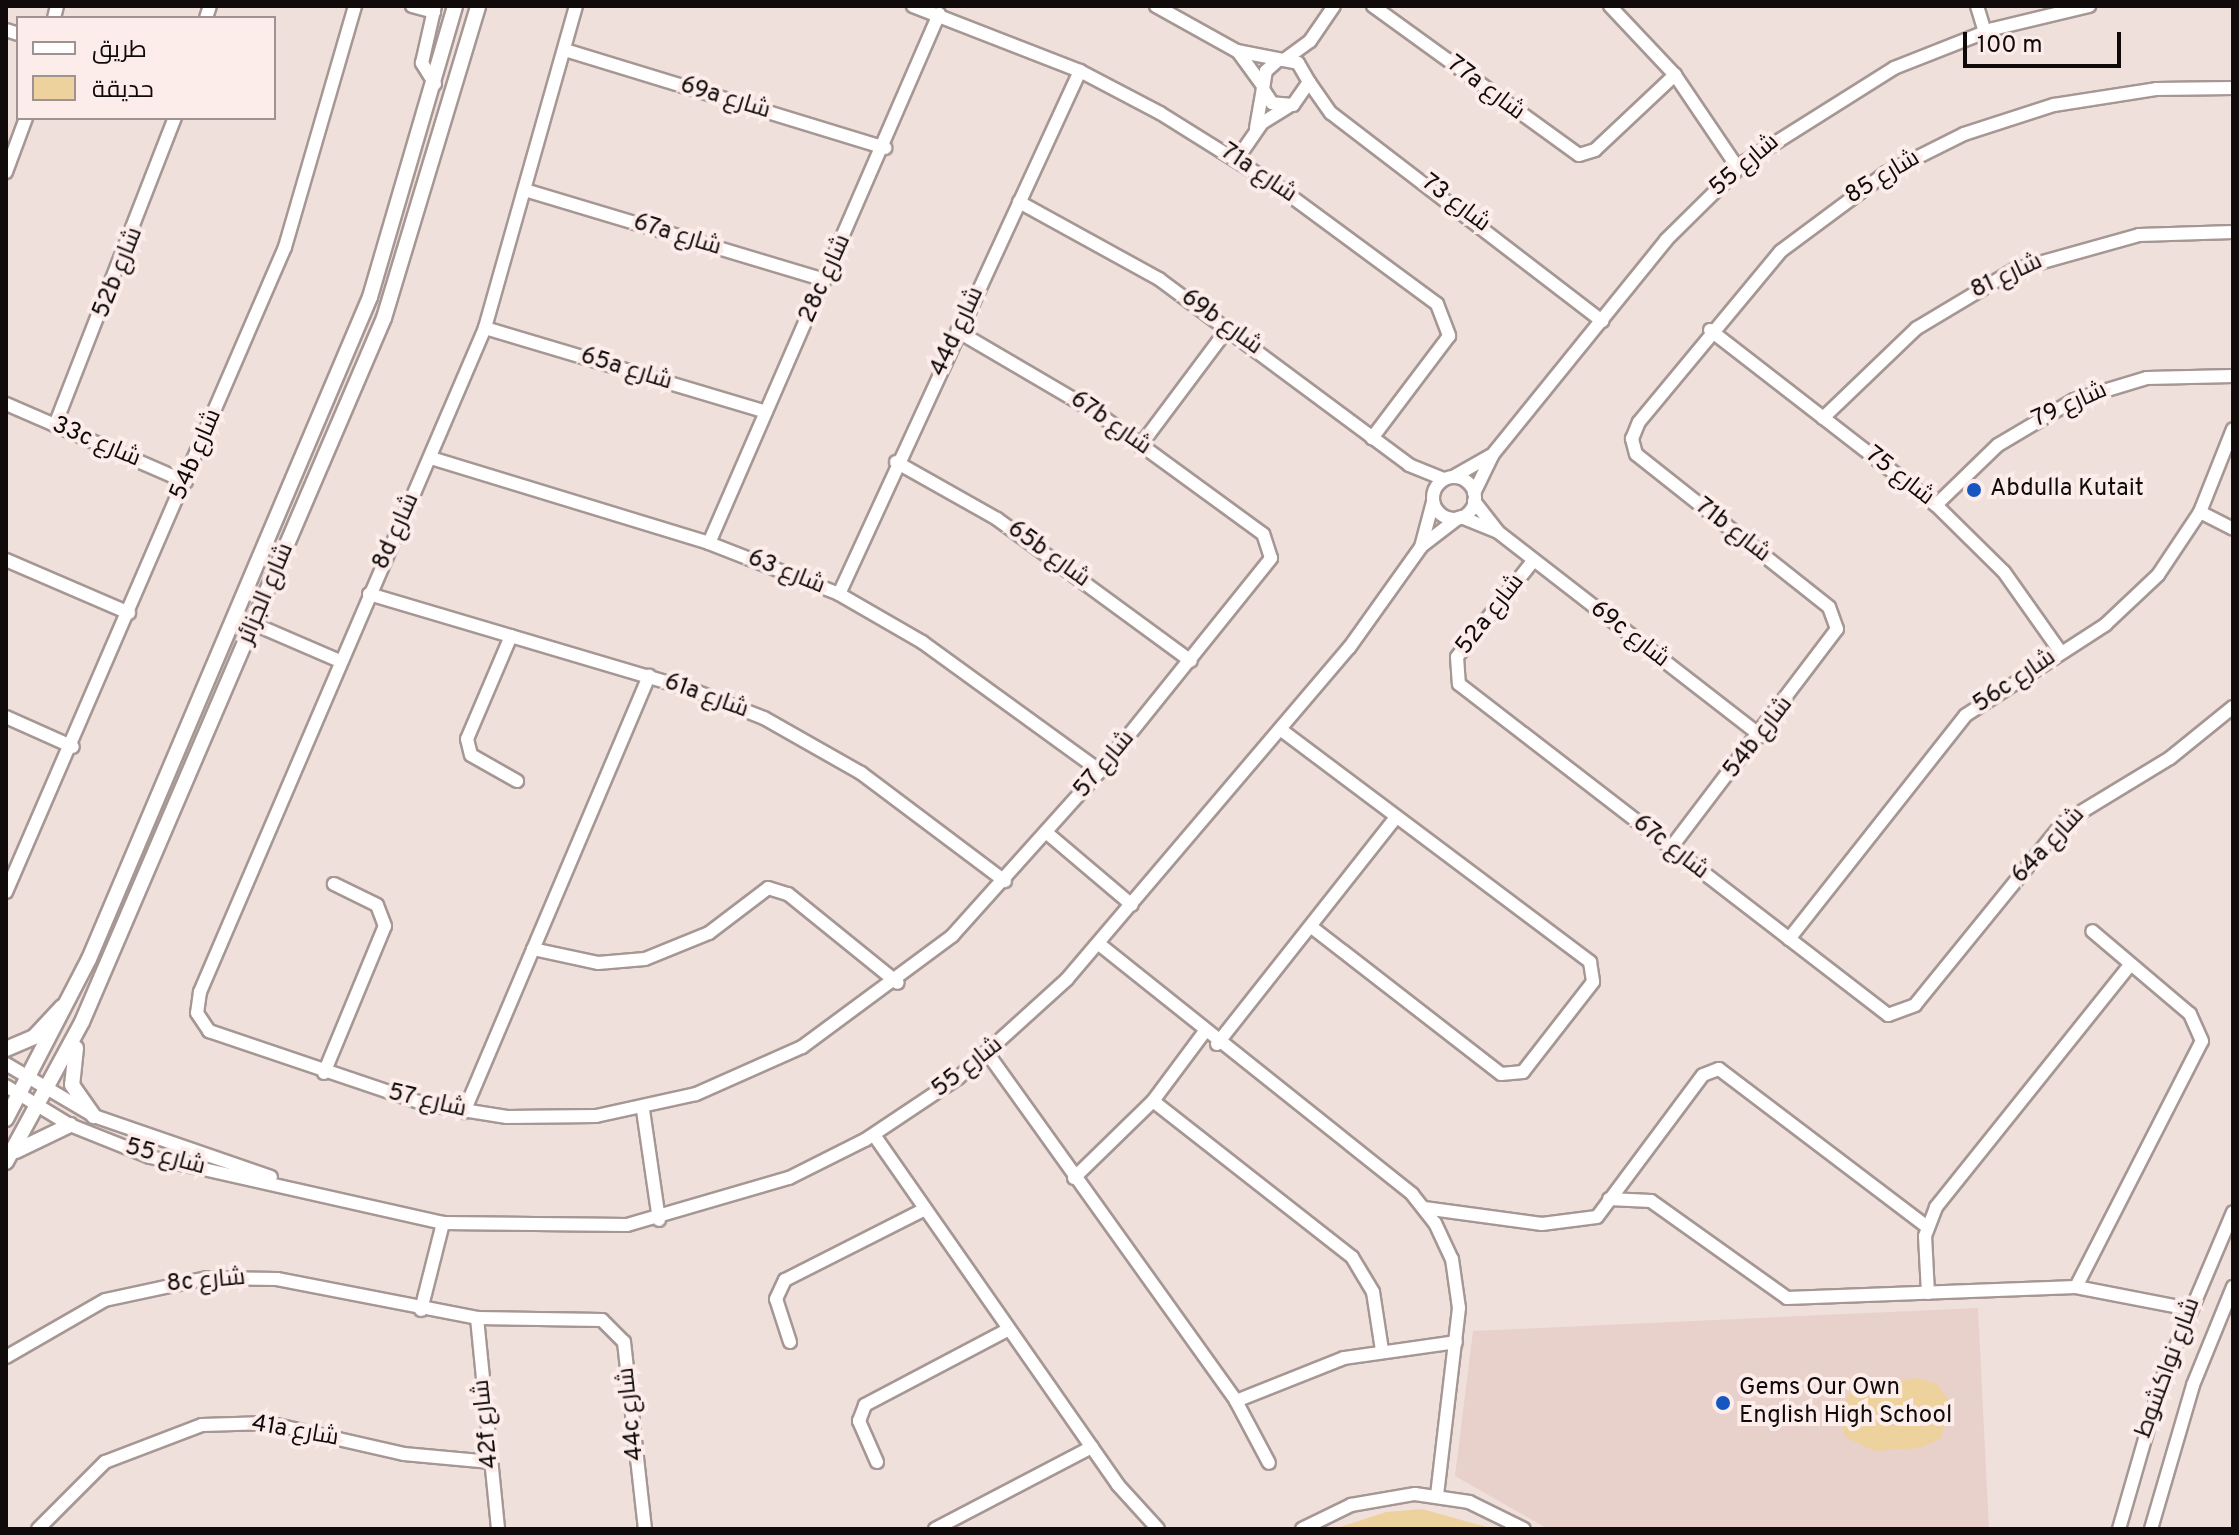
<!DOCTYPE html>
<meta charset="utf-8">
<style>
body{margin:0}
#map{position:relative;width:2239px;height:1535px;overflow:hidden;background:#efe0dc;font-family:Overpass,Cairo,sans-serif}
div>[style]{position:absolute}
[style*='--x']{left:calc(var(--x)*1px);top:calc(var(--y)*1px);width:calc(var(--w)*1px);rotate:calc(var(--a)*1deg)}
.built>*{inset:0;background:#e8d0cb}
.green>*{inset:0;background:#eed29d}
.roads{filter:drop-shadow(2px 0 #a69794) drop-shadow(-2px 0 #a69794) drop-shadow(0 2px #a69794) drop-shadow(0 -2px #a69794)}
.minor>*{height:12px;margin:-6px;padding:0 6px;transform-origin:6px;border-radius:6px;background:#fff}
.minor>.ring{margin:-6px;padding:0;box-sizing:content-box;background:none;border:12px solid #fff;border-radius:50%}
.major>*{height:14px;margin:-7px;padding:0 7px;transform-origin:7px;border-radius:7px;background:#fff}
.dots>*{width:22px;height:22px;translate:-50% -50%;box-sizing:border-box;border:4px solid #fdedea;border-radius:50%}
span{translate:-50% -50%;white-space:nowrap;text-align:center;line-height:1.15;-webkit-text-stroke:8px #fdedea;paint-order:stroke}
.street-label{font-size:24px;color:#100b0a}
.poi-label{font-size:24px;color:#100b0a}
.left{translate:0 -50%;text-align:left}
.frame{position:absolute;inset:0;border:8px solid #100b0a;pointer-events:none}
.legend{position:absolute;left:16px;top:16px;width:260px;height:104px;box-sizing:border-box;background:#fdedea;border:2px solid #9e9390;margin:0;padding:10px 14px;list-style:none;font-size:24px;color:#100b0a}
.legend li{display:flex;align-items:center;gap:16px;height:40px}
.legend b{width:40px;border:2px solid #9e9390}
.scale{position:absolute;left:1963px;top:32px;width:158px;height:36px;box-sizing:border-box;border:4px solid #100b0a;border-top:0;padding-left:10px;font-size:24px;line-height:28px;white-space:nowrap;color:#100b0a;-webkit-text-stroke:6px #fdedea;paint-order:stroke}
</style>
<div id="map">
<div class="built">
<i style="clip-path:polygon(1978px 1308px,1989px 1529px,1548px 1529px,1455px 1476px,1473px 1331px)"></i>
</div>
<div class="green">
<i style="clip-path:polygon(1917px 1378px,1937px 1384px,1951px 1403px,1941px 1438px,1920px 1448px,1875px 1451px,1845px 1437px,1839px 1412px,1852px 1389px)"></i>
<i style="clip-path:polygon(1422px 1509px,1494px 1529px,1334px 1529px,1386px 1512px)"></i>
</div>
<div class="roads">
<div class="minor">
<i style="--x:412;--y:6;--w:23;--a:15"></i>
<i style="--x:576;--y:6;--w:335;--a:105.8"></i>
<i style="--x:485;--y:328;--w:723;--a:113.23"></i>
<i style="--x:200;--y:992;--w:21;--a:98"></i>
<i style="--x:197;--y:1013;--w:22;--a:56"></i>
<i style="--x:209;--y:1031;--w:228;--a:18.7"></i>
<i style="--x:425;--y:1104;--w:83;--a:9"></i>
<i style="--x:507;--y:1117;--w:89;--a:-0.6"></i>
<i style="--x:596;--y:1116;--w:102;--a:-12.4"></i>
<i style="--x:696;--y:1094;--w:116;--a:-23.9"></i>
<i style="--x:802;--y:1047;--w:187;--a:-36.5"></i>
<i style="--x:952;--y:936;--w:222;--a:-48.1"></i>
<i style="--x:1100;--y:771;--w:273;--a:-51.2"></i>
<i style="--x:1271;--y:558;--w:25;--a:-108"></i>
<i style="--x:1263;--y:534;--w:205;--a:-143.9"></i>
<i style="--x:1097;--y:413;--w:162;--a:-149.6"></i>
<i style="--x:913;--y:6;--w:179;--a:21.3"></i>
<i style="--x:1080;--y:71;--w:90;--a:27.7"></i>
<i style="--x:1160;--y:113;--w:138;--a:32"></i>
<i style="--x:1277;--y:186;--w:199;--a:36.4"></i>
<i style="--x:1437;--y:304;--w:34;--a:69"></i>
<i style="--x:1449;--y:336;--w:128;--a:127"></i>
<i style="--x:1156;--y:6;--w:93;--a:29.1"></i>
<i style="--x:1237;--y:51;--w:62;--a:11.1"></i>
<i style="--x:1298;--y:63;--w:22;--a:60"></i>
<i style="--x:1309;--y:82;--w:28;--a:125"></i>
<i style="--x:1293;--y:105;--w:21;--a:-175"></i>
<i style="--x:1272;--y:103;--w:17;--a:-123"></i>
<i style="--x:1263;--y:89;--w:18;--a:-81"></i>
<i style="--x:1266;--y:71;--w:15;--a:-42"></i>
<i style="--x:1373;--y:6;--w:254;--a:35.9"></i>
<i style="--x:1579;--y:155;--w:17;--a:-17"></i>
<i style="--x:1595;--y:150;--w:110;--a:-43.2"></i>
<i style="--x:1610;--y:6;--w:95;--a:46.7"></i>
<i style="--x:1675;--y:75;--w:112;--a:55.9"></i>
<i style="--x:1977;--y:6;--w:27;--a:73"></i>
<i style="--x:54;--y:18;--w:12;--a:-76"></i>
<i style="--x:206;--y:18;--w:13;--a:-72"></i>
<i style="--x:6;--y:30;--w:13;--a:18"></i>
<i style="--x:565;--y:50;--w:335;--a:17"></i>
<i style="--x:1239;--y:53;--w:39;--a:54"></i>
<i style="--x:1284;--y:60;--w:32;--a:-36"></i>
<i style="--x:1310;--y:41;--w:42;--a:-55.6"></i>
<i style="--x:1309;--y:82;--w:38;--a:55"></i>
<i style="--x:1331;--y:113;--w:342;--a:37.5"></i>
<i style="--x:435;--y:84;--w:25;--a:-122"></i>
<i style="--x:422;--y:63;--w:58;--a:-77.2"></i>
<i style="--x:1256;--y:128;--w:40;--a:-80"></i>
<i style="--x:1237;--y:159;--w:44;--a:-55.2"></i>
<i style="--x:1262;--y:123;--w:31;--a:-32"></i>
<i style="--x:6;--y:172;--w:58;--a:-69.7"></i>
<i style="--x:528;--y:191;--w:310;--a:16.7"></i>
<i style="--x:1019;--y:202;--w:160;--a:28.8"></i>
<i style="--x:1159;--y:279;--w:312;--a:36.6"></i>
<i style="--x:1409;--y:465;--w:38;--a:22"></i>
<i style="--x:485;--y:328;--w:293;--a:16.6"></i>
<i style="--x:1710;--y:330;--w:286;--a:37.8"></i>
<i style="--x:1936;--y:505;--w:95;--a:44.6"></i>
<i style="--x:2004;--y:572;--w:97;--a:54.7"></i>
<i style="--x:6;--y:404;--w:196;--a:23.4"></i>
<i style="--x:1823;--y:418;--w:130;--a:-43.8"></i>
<i style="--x:1917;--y:328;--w:113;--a:-30.9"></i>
<i style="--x:2014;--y:270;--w:130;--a:-15.6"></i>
<i style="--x:2139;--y:235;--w:94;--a:-1.8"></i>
<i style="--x:55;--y:425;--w:330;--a:-68.7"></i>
<i style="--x:1140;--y:446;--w:149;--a:-53.2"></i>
<i style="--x:431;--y:458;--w:291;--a:17"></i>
<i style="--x:709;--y:543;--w:140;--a:21.4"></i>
<i style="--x:839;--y:594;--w:96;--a:30"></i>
<i style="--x:922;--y:642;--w:220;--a:35.9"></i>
<i style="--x:896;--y:462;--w:116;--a:29.4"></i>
<i style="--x:997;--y:519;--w:240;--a:36.2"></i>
<i style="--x:1453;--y:477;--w:43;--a:-29.6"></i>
<i class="ring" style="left:1433px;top:477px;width:30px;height:30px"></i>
<i style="--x:1474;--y:493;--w:43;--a:-64"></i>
<i style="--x:1493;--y:454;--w:275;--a:-51"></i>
<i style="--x:1666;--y:240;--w:111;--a:-44.6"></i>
<i style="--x:1745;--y:162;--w:176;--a:-32.2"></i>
<i style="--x:1894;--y:68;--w:106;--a:-21.5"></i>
<i style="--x:1993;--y:29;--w:99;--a:-13.5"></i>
<i style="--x:1474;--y:501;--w:39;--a:52"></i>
<i style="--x:1498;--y:532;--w:333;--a:37.8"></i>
<i style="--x:1936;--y:505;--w:86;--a:-44.1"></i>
<i style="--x:1998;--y:445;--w:88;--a:-30.6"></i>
<i style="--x:2074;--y:400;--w:76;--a:-16.8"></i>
<i style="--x:2147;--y:378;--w:86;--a:-1.3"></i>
<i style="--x:2200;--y:512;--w:37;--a:27"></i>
<i style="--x:1461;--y:517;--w:38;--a:22"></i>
<i style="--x:709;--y:543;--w:577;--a:-66.5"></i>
<i style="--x:1423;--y:545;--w:44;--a:-37.6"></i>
<i style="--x:6;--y:560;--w:134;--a:23.3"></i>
<i style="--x:1533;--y:561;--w:122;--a:128.4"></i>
<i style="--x:1457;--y:657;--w:27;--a:86"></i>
<i style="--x:1459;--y:684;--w:542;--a:37.65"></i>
<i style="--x:1888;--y:1015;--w:29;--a:-20"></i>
<i style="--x:1915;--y:1005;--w:235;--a:-50.9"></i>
<i style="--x:2063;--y:823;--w:125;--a:-31.3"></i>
<i style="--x:2170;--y:758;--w:81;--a:-39"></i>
<i style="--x:369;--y:594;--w:335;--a:16.5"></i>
<i style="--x:690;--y:689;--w:79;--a:21.4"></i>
<i style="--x:764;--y:718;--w:112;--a:29.6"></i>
<i style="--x:861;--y:773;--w:180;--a:36.9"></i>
<i style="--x:839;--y:594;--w:576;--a:-65.26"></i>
<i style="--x:254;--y:624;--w:94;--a:23.3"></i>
<i style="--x:511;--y:636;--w:112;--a:113.1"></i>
<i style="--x:467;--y:739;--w:16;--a:76"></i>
<i style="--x:471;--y:755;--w:53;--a:29.5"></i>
<i style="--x:6;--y:717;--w:73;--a:24.1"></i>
<i style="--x:1280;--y:729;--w:388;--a:36.9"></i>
<i style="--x:1590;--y:962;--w:20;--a:81"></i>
<i style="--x:1593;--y:982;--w:114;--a:127.9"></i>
<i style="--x:1523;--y:1072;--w:22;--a:175"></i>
<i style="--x:1501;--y:1074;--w:238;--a:-142.2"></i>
<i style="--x:1047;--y:833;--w:111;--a:40.3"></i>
<i style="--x:1670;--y:849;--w:276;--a:-52.8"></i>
<i style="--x:1837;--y:629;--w:23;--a:-110"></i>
<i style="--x:1829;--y:607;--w:246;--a:-141.6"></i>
<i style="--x:1636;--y:454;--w:16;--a:-105"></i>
<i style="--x:1632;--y:439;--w:18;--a:-68"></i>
<i style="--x:1639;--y:422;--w:222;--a:-50.3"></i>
<i style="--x:1781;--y:251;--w:131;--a:-36.6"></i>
<i style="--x:1886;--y:173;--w:87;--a:-26.6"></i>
<i style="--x:1964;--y:134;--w:95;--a:-17.9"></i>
<i style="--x:2054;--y:105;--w:103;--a:-8.9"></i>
<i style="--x:2156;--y:89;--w:77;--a:-0.7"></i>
<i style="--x:6;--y:892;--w:703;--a:-66.61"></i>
<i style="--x:285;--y:247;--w:251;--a:-73.8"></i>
<i style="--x:1789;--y:939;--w:285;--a:-51.7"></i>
<i style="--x:1966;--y:715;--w:166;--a:-32.9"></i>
<i style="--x:2105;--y:625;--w:73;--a:-43.3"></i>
<i style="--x:2158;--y:575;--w:76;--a:-56.3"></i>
<i style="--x:2200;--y:512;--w:89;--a:-68.3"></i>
<i style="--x:1099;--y:944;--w:401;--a:38.6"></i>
<i style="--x:1412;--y:1194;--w:37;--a:52"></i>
<i style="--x:1435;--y:1223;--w:40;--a:65"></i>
<i style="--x:1452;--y:1259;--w:49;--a:81.9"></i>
<i style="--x:1459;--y:1308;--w:189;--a:96.7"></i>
<i style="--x:533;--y:949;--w:66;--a:12.2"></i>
<i style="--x:598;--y:963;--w:47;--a:-4.9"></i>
<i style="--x:645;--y:959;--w:69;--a:-22.1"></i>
<i style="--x:709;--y:933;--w:74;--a:-37.3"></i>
<i style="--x:768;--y:888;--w:21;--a:17"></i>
<i style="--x:788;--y:894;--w:141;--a:39"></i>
<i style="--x:1217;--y:1044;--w:285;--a:-51.7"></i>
<i style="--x:988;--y:1054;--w:427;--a:54.4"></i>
<i style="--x:1236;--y:1401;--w:70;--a:62"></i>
<i style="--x:6;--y:1064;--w:102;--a:30.6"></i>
<i style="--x:94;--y:1116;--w:187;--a:19"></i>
<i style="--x:324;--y:1073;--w:159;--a:-67.5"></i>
<i style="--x:385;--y:926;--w:22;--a:-111"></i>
<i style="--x:377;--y:905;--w:48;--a:-154"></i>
<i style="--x:6;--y:1086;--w:75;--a:31.4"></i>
<i style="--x:70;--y:1125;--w:86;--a:21.8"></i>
<i style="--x:150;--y:1157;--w:300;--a:12.7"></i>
<i style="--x:443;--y:1223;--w:184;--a:0.6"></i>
<i style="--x:627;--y:1225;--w:169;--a:-16.2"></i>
<i style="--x:789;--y:1178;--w:85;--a:-26.6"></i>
<i style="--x:865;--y:1140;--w:112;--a:-33.7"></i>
<i style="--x:958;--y:1078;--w:147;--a:-42.2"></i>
<i style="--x:1067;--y:979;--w:435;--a:-49.6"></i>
<i style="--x:1349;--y:648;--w:124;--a:-54.5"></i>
<i style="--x:1421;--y:547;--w:47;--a:-75.1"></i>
<i style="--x:1153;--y:1101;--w:253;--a:38.1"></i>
<i style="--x:1352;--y:1257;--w:41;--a:59"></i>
<i style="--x:1373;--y:1292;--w:59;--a:81.2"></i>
<i style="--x:643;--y:1110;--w:111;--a:81.7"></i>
<i style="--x:464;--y:1112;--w:474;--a:-67"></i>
<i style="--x:874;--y:1135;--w:427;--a:55.1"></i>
<i style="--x:1118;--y:1485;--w:59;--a:47.7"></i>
<i style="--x:1074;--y:1178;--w:110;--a:-44.3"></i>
<i style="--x:1153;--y:1101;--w:84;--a:-53.3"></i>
<i style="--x:1609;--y:1199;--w:42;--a:2.7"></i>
<i style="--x:1651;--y:1201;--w:167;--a:35.5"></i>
<i style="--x:1787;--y:1298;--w:289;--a:-2.2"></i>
<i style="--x:2076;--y:1287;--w:115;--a:11"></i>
<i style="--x:1424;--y:1208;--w:119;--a:7.7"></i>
<i style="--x:1542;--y:1224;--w:55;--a:-7.3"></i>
<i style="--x:1597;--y:1217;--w:177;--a:-53.3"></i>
<i style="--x:1703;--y:1075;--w:17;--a:-21"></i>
<i style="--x:1719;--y:1069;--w:261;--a:37.2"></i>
<i style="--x:2076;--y:1287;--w:276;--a:-62.9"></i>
<i style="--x:2202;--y:1041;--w:30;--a:-114"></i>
<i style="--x:2190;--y:1014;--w:128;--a:-139.7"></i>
<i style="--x:1928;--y:1293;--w:57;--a:-93"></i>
<i style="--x:1925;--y:1236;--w:31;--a:-69"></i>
<i style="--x:1936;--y:1207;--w:310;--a:-51.3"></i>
<i style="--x:421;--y:1310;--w:90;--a:-75.8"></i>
<i style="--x:477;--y:1318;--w:212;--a:84.3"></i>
<i style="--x:790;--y:1342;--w:45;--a:-108"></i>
<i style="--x:776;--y:1299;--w:21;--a:-65"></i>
<i style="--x:785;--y:1280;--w:153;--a:-26.9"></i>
<i style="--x:6;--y:1357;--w:114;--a:-29.9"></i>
<i style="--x:105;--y:1300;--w:104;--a:-12.2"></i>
<i style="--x:207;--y:1278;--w:70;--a:0.8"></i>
<i style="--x:277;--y:1279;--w:204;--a:11"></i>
<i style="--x:477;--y:1318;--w:125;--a:0.9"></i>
<i style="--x:602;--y:1320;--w:31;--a:45"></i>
<i style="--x:624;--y:1342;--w:188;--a:83.6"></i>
<i style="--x:1236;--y:1401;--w:116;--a:-21.7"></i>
<i style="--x:1344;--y:1358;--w:113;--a:-8.1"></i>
<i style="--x:877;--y:1462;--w:45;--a:-113.7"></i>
<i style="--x:859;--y:1421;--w:17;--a:-69"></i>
<i style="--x:865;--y:1405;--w:161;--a:-27.8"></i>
<i style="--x:38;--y:1529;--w:95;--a:-45"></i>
<i style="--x:105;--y:1462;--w:104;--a:-20.9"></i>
<i style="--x:202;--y:1425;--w:66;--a:-1.7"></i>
<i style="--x:268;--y:1423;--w:139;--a:12.8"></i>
<i style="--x:404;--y:1454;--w:87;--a:5.3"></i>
<i style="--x:935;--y:1529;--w:177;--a:-27.6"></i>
<i style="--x:1302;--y:1529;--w:55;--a:-26.1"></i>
<i style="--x:1351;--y:1505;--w:65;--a:-9.8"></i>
<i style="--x:1415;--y:1494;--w:55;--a:8.4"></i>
<i style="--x:1469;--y:1502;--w:61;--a:26.1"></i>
<i style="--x:2119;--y:1529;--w:158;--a:-73.9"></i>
<i style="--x:2163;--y:1377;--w:179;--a:-67"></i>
<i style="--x:2151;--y:1529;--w:150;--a:-73.7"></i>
<i style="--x:2193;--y:1385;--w:106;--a:-67.8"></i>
</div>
<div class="major">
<i style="--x:76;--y:1048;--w:37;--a:96"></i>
<i style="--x:72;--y:1085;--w:38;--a:55"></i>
<i style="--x:6;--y:1049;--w:30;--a:-23"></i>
<i style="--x:34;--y:1037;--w:41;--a:-47"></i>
<i style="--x:6;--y:1119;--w:180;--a:-62.6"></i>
<i style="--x:89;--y:959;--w:719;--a:-67"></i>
<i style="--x:370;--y:297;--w:303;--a:-73.7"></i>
<i style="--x:16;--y:1151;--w:60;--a:-25.7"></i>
<i style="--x:6;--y:1162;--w:159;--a:-61.5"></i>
<i style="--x:82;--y:1022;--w:766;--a:-66.78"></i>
<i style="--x:384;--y:318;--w:326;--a:-73.2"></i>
</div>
</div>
<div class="dots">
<i style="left:1974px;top:490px;background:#1556c1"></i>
<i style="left:1723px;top:1403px;background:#1556c1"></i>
</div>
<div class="street-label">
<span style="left:1485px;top:89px;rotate:37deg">77a شارع</span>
<span style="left:725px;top:99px;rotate:17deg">69a شارع</span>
<span style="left:1745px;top:166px;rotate:-40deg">شارع 55</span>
<span style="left:1258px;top:174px;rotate:34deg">71a شارع</span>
<span style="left:1883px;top:178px;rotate:-31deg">شارع 85</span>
<span style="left:1455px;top:204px;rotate:37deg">شارع 73</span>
<span style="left:677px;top:236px;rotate:17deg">67a شارع</span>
<span style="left:119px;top:273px;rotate:-68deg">52b شارع</span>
<span style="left:2007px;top:277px;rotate:-25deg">شارع 81</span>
<span style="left:826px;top:279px;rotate:-66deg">28c شارع</span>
<span style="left:1221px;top:323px;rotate:36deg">69b شارع</span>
<span style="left:958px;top:332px;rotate:-65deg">44d شارع</span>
<span style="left:626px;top:370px;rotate:17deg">65a شارع</span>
<span style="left:2070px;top:406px;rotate:-24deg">شارع 79</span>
<span style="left:1110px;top:424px;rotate:35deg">67b شارع</span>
<span style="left:96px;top:443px;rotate:23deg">33c شارع</span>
<span style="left:197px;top:455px;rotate:-67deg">54b شارع</span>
<span style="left:1899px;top:477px;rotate:38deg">شارع 75</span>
<span style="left:1732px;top:531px;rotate:38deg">71b شارع</span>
<span style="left:397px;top:532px;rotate:-66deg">8d شارع</span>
<span style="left:1048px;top:555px;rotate:36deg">65b شارع</span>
<span style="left:786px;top:573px;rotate:22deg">شارع 63</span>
<span style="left:267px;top:594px;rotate:-67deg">شارع الجزائر</span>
<span style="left:1491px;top:615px;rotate:-52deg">52a شارع</span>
<span style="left:1629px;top:635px;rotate:38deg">69c شارع</span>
<span style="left:2015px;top:682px;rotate:-34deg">56c شارع</span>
<span style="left:706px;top:697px;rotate:20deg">61a شارع</span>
<span style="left:1759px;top:738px;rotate:-52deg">54b شارع</span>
<span style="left:1105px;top:765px;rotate:-50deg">شارع 57</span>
<span style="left:2049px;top:846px;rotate:-47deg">64a شارع</span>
<span style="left:1670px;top:848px;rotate:38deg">67c شارع</span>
<span style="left:968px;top:1068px;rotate:-38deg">شارع 55</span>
<span style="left:427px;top:1102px;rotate:13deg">شارع 57</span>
<span style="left:165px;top:1158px;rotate:15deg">شارع 55</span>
<span style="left:206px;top:1282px;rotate:-5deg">8c شارع</span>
<span style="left:2169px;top:1368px;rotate:-70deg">شارع نواكشوط</span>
<span style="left:632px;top:1414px;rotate:-96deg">44c شارع</span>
<span style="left:487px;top:1424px;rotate:-96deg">42f شارع</span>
<span style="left:295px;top:1432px;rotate:10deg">41a شارع</span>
</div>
<div class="poi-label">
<span class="left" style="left:1990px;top:490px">Abdulla Kutait</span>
<span class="left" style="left:1739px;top:1403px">Gems Our Own<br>English High School</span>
</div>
<div class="frame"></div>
<ul class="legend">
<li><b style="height:10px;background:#fff"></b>طريق</li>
<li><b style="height:22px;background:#eed29d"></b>حديقة</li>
</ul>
<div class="scale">100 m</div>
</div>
